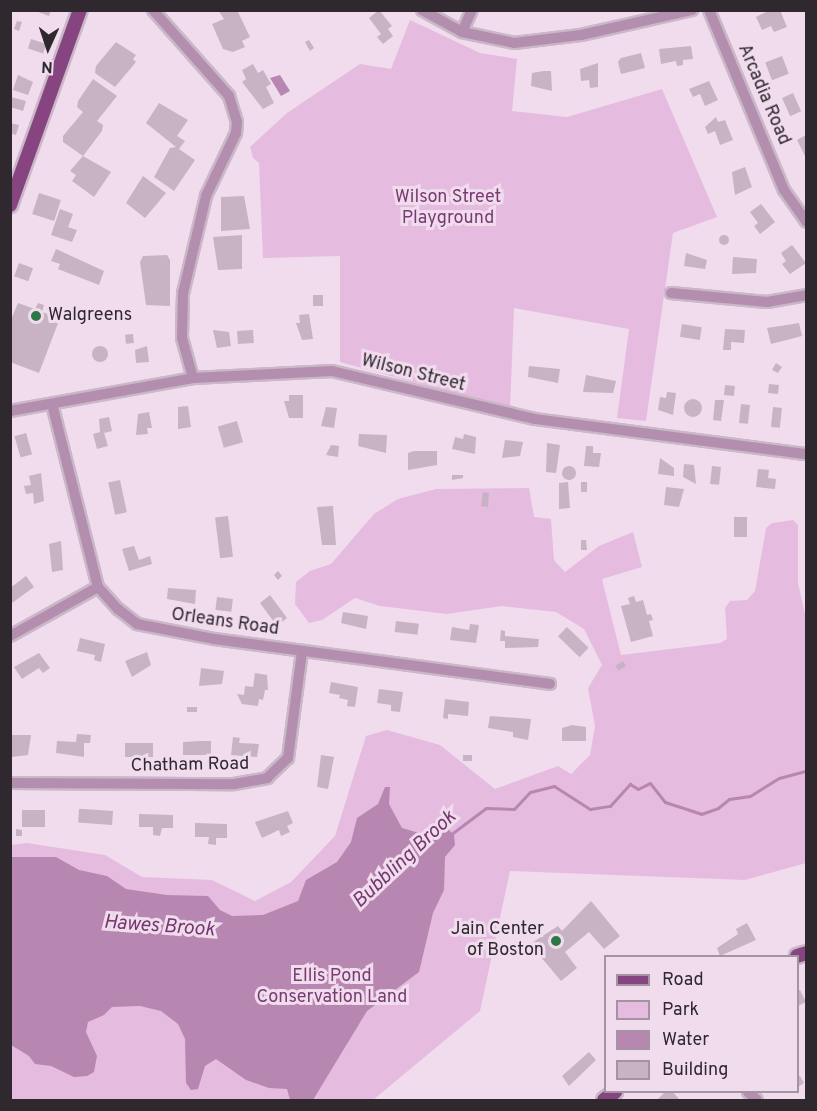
<!DOCTYPE html>
<style>
body{margin:0}
#map{position:relative;width:817px;height:1111px;overflow:hidden;background:#f1dcee;font-family:Overpass,sans-serif}
div>[style]{position:absolute}
[style*='--x']{left:calc(var(--x)*1px);top:calc(var(--y)*1px);width:calc(var(--w)*1px);rotate:calc(var(--a)*1deg)}
.green>*{inset:0;background:#e6bbe0}
.water>*{inset:0;background:#b787b1}
.stream>*{height:3px;margin:-1.5px;padding:0 1.5px;transform-origin:1.5px;border-radius:1.5px;background:#b787b1}
.building>*{inset:0;background:#c7b3c3;transform-origin:0 0}
.round{border-radius:50%}
.roads{filter:drop-shadow(2px 0 #cab8c8) drop-shadow(-2px 0 #cab8c8) drop-shadow(0 2px #cab8c8) drop-shadow(0 -2px #cab8c8)}
.minor>*{height:10px;margin:-5px;padding:0 5px;transform-origin:5px;border-radius:5px;background:#b48eae}
.major>*{height:14px;margin:-7px;padding:0 7px;transform-origin:7px;border-radius:7px;background:#864480}
.dots>*{width:16px;height:16px;translate:-50% -50%;box-sizing:border-box;border:3px solid #f1dcee;border-radius:50%}
span{translate:-50% -50%;white-space:nowrap;text-align:center;line-height:1.15;-webkit-text-stroke:6px #f1dcee;paint-order:stroke}
.street-label{font-size:18px;color:#2f282e}
.park-label{font-size:18px;color:#783c72}
.poi-label{font-size:18px;color:#2f282e}
.left{translate:0 -50%;text-align:left}
.right{translate:-100% -50%;text-align:right}
.water-label{font-size:20px;color:#73386e;font-style:italic}
.frame{position:absolute;inset:0;border:12px solid #2f282e;pointer-events:none}
.legend{position:absolute;left:604px;top:955px;width:195px;height:138px;box-sizing:border-box;background:#f1dcee;border:2px solid #a394a1;margin:0;padding:8px 10px;list-style:none;font-size:18px;color:#2f282e}
.legend li{display:flex;align-items:center;gap:12px;height:30px}
.legend b{width:30px;border:2px solid #a394a1}
.north{position:absolute;left:18px;top:18px;width:60px;height:60px;-webkit-text-stroke:4px #f1dcee;paint-order:stroke;rotate:183deg;font-size:16px;font-weight:700;line-height:24px;text-align:center;color:#2f282e}
.north::after{content:'';display:block;margin:auto;width:21px;height:27px;background:#2f282e;clip-path:polygon(50% 0,100% 100%,50% 72%,0 100%)}
</style>
<div id="map">
<div class="green">
<i style="clip-path:polygon(410px 20px,480px 53px,517px 59px,512px 111px,567px 117px,662px 89px,717px 217px,673px 233px,646px 421px,617px 418px,629px 329px,514px 308px,510px 409px,340px 362px,340px 256px,263px 258px,259px 163px,253px 158px,250px 147px,287px 113px,360px 64px,391px 69px)"></i>
<i style="clip-path:polygon(529px 488px,534px 517px,551px 519px,554px 560px,565px 572px,599px 546px,633px 532px,642px 567px,602px 579px,621px 655px,720px 643px,727px 639px,725px 608px,730px 601px,747px 600px,755px 591px,766px 528px,772px 523px,793px 520px,798px 525px,798px 583px,806px 618px,806px 863px,745px 880px,510px 871px,480px 1011px,373px 1100px,11px 1100px,10px 845px,27px 843px,105px 855px,142px 877px,212px 880px,255px 901px,291px 882px,335px 836px,366px 736px,387px 730px,440px 745px,495px 789px,558px 766px,571px 774px,590px 755px,595px 726px,588px 688px,602px 665px,584px 629px,556px 612px,502px 606px,447px 614px,380px 606px,355px 598px,322px 620px,309px 623px,295px 604px,296px 582px,310px 571px,331px 564px,374px 514px,398px 499px,436px 489px)"></i>
</div>
<div class="water">
<i style="clip-path:polygon(280px 75px,290px 91px,281px 96px,270px 78px)"></i>
<i style="clip-path:polygon(385px 787px,390px 787px,389px 804px,402px 828px,419px 833px,448px 829px,454px 835px,455px 845px,445px 857px,444px 890px,433px 913px,419px 972px,367px 1011px,313px 1100px,290px 1100px,287px 1089px,269px 1088px,246px 1080px,216px 1059px,205px 1066px,198px 1089px,191px 1090px,186px 1083px,185px 1039px,178px 1024px,161px 1011px,140px 1006px,112px 1007px,104px 1015px,88px 1022px,86px 1032px,97px 1056px,94px 1072px,87px 1076px,74px 1077px,51px 1066px,35px 1064px,29px 1056px,11px 1045px,11px 857px,56px 857px,79px 870px,107px 876px,126px 889px,167px 895px,208px 896px,220px 910px,232px 916px,263px 915px,298px 901px,306px 880px,337px 862px,351px 842px,357px 818px,378px 804px)"></i>
</div>
<div class="stream">
<i style="--x:450;--y:835;--w:45;--a:-36.9"></i>
<i style="--x:486;--y:808;--w:28;--a:2"></i>
<i style="--x:514;--y:809;--w:23;--a:-47"></i>
<i style="--x:530;--y:792;--w:25;--a:-14"></i>
<i style="--x:554;--y:786;--w:43;--a:32.6"></i>
<i style="--x:590;--y:809;--w:20;--a:-9"></i>
<i style="--x:610;--y:806;--w:30;--a:-48"></i>
<i style="--x:630;--y:784;--w:9;--a:32"></i>
<i style="--x:638;--y:789;--w:13;--a:-27"></i>
<i style="--x:650;--y:783;--w:24;--a:52"></i>
<i style="--x:665;--y:802;--w:38;--a:18"></i>
<i style="--x:701;--y:814;--w:18;--a:-19"></i>
<i style="--x:718;--y:808;--w:14;--a:-39"></i>
<i style="--x:729;--y:799;--w:21;--a:-8"></i>
<i style="--x:750;--y:796;--w:34;--a:-32"></i>
<i style="--x:779;--y:778;--w:28;--a:-15"></i>
</div>
<div class="building">
<i style="clip-path:polygon(33px 10px,51px 10px,49px 16px)"></i>
<i style="clip-path:polygon(218px 10px,238px 12px,250px 37px,242px 41px,245px 47px,233px 52px,223px 49px,212px 24px,224px 19px)"></i>
<i style="clip-path:polygon(379px 10px,392px 26px,388px 29px,393px 36px,383px 44px,377px 37px,381px 34px,369px 18px)"></i>
<i style="clip-path:polygon(770px 10px,780px 10px,787px 27px,774px 32px,771px 26px,762px 30px,756px 17px)"></i>
<i style="clip-path:polygon(17px 21px,22px 22px,19px 31px,14px 29px)"></i>
<i style="left:31px;top:39px;width:16px;height:10px;rotate:18deg"></i>
<i style="clip-path:polygon(309px 40px,314px 48px,310px 51px,305px 42px)"></i>
<i style="clip-path:polygon(116px 42px,136px 55px,133px 59px,136px 62px,115px 87px,95px 73px,96px 66px)"></i>
<i style="clip-path:polygon(691px 46px,693px 59px,683px 60px,683px 65px,677px 66px,676px 61px,661px 64px,659px 49px)"></i>
<i style="clip-path:polygon(641px 53px,645px 68px,621px 74px,618px 62px,621px 58px)"></i>
<i style="left:782px;top:56px;width:19px;height:18px;rotate:69deg"></i>
<i style="clip-path:polygon(598px 63px,598px 87px,590px 88px,589px 80px,581px 81px,580px 69px)"></i>
<i style="clip-path:polygon(253px 64px,258px 73px,263px 70px,271px 84px,266px 87px,274px 103px,263px 109px,242px 82px,246px 79px,242px 70px)"></i>
<i style="clip-path:polygon(544px 71px,551px 71px,552px 91px,531px 86px,532px 73px)"></i>
<i style="clip-path:polygon(18px 75px,33px 82px,28px 95px,13px 90px)"></i>
<i style="clip-path:polygon(93px 79px,117px 96px,97px 121px,103px 125px,102px 131px,83px 156px,63px 142px,63px 136px,83px 112px,77px 107px,78px 101px)"></i>
<i style="clip-path:polygon(709px 81px,718px 100px,705px 106px,700px 94px,693px 97px,689px 89px)"></i>
<i style="left:793px;top:93px;width:20px;height:12px;rotate:66deg"></i>
<i style="clip-path:polygon(11px 97px,26px 101px,23px 111px,10px 107px)"></i>
<i style="clip-path:polygon(159px 103px,188px 120px,177px 136px,185px 141px,179px 149px,195px 160px,174px 191px,154px 177px,170px 148px,176px 147px,146px 123px)"></i>
<i style="clip-path:polygon(716px 117px,718px 122px,725px 120px,733px 140px,720px 145px,715px 131px,708px 134px,705px 127px)"></i>
<i style="clip-path:polygon(10px 123px,19px 125px,16px 135px,10px 133px)"></i>
<i style="clip-path:polygon(806px 135px,806px 158px,797px 140px)"></i>
<i style="clip-path:polygon(83px 156px,111px 172px,94px 197px,72px 181px,76px 175px,70px 171px)"></i>
<i style="clip-path:polygon(745px 167px,752px 187px,735px 195px,732px 172px)"></i>
<i style="clip-path:polygon(143px 176px,166px 193px,145px 218px,126px 203px)"></i>
<i style="left:39px;top:193px;width:23px;height:22px;rotate:18deg"></i>
<i style="clip-path:polygon(244px 196px,250px 229px,221px 231px,221px 197px)"></i>
<i style="clip-path:polygon(761px 204px,775px 222px,760px 234px,754px 226px,758px 223px,750px 212px)"></i>
<i style="clip-path:polygon(60px 209px,73px 214px,68px 227px,77px 230px,72px 242px,51px 235px)"></i>
<i style="clip-path:polygon(242px 235px,242px 269px,218px 270px,213px 237px)"></i>
<i class="round" style="left:719px;top:235px;width:10px;height:10px"></i>
<i style="clip-path:polygon(792px 245px,806px 263px,790px 274px,782px 264px,786px 261px,781px 253px)"></i>
<i style="clip-path:polygon(56px 249px,104px 271px,99px 285px,58px 269px,60px 264px,51px 261px)"></i>
<i style="clip-path:polygon(686px 253px,707px 260px,705px 269px,684px 266px)"></i>
<i style="clip-path:polygon(167px 255px,170px 260px,170px 306px,146px 305px,140px 262px,143px 256px)"></i>
<i style="clip-path:polygon(733px 257px,757px 259px,756px 273px,732px 274px)"></i>
<i style="left:19px;top:263px;width:15px;height:14px;rotate:20deg"></i>
<i style="left:313px;top:295px;width:10px;height:11px"></i>
<i style="clip-path:polygon(18px 303px,35px 309px,38px 303px,44px 305px,42px 312px,60px 318px,39px 373px,10px 362px,10px 322px)"></i>
<i style="clip-path:polygon(309px 314px,313px 339px,302px 340px,296px 323px,300px 323px,299px 315px)"></i>
<i style="clip-path:polygon(799px 323px,802px 336px,771px 344px,767px 328px)"></i>
<i style="left:682px;top:324px;width:20px;height:13px;rotate:9deg"></i>
<i style="clip-path:polygon(725px 329px,745px 330px,744px 343px,731px 342px,731px 350px,723px 350px)"></i>
<i style="clip-path:polygon(213px 330px,229px 332px,231px 346px,217px 348px)"></i>
<i style="left:253px;top:330px;width:13px;height:16px;rotate:86deg"></i>
<i style="left:133px;top:334px;width:9px;height:8px;rotate:84deg"></i>
<i class="round" style="left:92px;top:346px;width:16px;height:16px"></i>
<i style="clip-path:polygon(147px 346px,149px 362px,136px 363px,135px 350px)"></i>
<i style="clip-path:polygon(776px 363px,782px 367px,778px 373px,772px 370px)"></i>
<i style="clip-path:polygon(529px 366px,560px 369px,558px 383px,528px 377px)"></i>
<i style="clip-path:polygon(586px 375px,616px 381px,613px 393px,583px 392px)"></i>
<i style="left:769px;top:384px;width:10px;height:9px;rotate:6deg"></i>
<i style="left:725px;top:385px;width:10px;height:10px;rotate:6deg"></i>
<i style="clip-path:polygon(667px 392px,676px 393px,673px 415px,658px 410px,660px 397px,666px 398px)"></i>
<i style="clip-path:polygon(289px 395px,303px 395px,303px 418px,289px 418px,284px 401px,289px 401px)"></i>
<i class="round" style="left:684px;top:399px;width:18px;height:18px"></i>
<i style="clip-path:polygon(715px 400px,724px 400px,721px 421px,713px 420px)"></i>
<i style="left:741px;top:404px;width:9px;height:19px;rotate:6deg"></i>
<i style="clip-path:polygon(188px 406px,191px 427px,178px 429px,178px 407px)"></i>
<i style="clip-path:polygon(326px 407px,337px 408px,334px 428px,321px 426px)"></i>
<i style="left:773px;top:407px;width:9px;height:20px;rotate:6deg"></i>
<i style="clip-path:polygon(149px 412px,152px 428px,147px 428px,148px 434px,136px 435px,138px 414px)"></i>
<i style="clip-path:polygon(109px 417px,112px 431px,104px 433px,108px 446px,97px 449px,93px 434px,100px 432px,99px 419px)"></i>
<i style="left:237px;top:421px;width:22px;height:20px;rotate:74deg"></i>
<i style="left:26px;top:433px;width:22px;height:12px;rotate:74deg"></i>
<i style="clip-path:polygon(359px 434px,387px 435px,386px 453px,358px 446px)"></i>
<i style="clip-path:polygon(464px 434px,476px 437px,475px 454px,452px 449px,455px 437px,463px 439px)"></i>
<i style="clip-path:polygon(505px 440px,523px 442px,520px 456px,502px 458px)"></i>
<i style="clip-path:polygon(547px 443px,560px 445px,556px 473px,546px 472px)"></i>
<i style="clip-path:polygon(331px 445px,339px 446px,338px 457px,326px 455px)"></i>
<i style="clip-path:polygon(586px 446px,593px 446px,593px 453px,601px 453px,599px 467px,584px 466px)"></i>
<i style="clip-path:polygon(414px 451px,437px 451px,437px 465px,408px 470px,408px 453px)"></i>
<i style="clip-path:polygon(660px 458px,674px 468px,674px 476px,658px 474px)"></i>
<i style="clip-path:polygon(684px 464px,694px 465px,696px 484px,683px 477px)"></i>
<i class="round" style="left:562px;top:466px;width:14px;height:14px"></i>
<i style="left:712px;top:466px;width:9px;height:18px;rotate:6deg"></i>
<i style="clip-path:polygon(758px 469px,769px 470px,768px 478px,776px 479px,775px 489px,756px 487px)"></i>
<i style="clip-path:polygon(41px 473px,44px 501px,34px 504px,33px 493px,26px 494px,24px 486px,31px 485px,29px 476px)"></i>
<i style="clip-path:polygon(452px 475px,463px 475px,463px 478px,452px 480px)"></i>
<i style="left:120px;top:480px;width:33px;height:12px;rotate:78deg"></i>
<i style="clip-path:polygon(568px 482px,570px 508px,559px 509px,559px 483px)"></i>
<i style="left:581px;top:482px;width:6px;height:10px"></i>
<i style="clip-path:polygon(666px 487px,684px 489px,679px 507px,664px 505px)"></i>
<i style="clip-path:polygon(483px 492px,489px 493px,488px 507px,481px 506px)"></i>
<i style="clip-path:polygon(333px 506px,336px 545px,322px 545px,317px 507px)"></i>
<i style="left:228px;top:516px;width:41px;height:13px;rotate:83deg"></i>
<i style="left:734px;top:517px;width:13px;height:20px"></i>
<i style="clip-path:polygon(581px 540px,586px 540px,587px 550px,581px 550px)"></i>
<i style="clip-path:polygon(61px 541px,63px 570px,52px 572px,49px 544px)"></i>
<i style="clip-path:polygon(134px 546px,139px 560px,150px 556px,152px 564px,129px 571px,122px 549px)"></i>
<i style="clip-path:polygon(278px 571px,282px 576px,278px 580px,274px 575px)"></i>
<i style="clip-path:polygon(26px 576px,34px 587px,12px 603px,10px 588px)"></i>
<i style="clip-path:polygon(168px 588px,196px 590px,195px 604px,167px 599px)"></i>
<i style="clip-path:polygon(270px 595px,287px 618px,282px 622px,279px 618px,274px 622px,260px 603px)"></i>
<i style="clip-path:polygon(634px 596px,636px 602px,643px 600px,647px 615px,651px 614px,653px 620px,649px 621px,653px 636px,631px 642px,621px 606px,630px 604px,628px 598px)"></i>
<i style="left:217px;top:597px;width:16px;height:13px;rotate:7deg"></i>
<i style="clip-path:polygon(343px 612px,368px 616px,366px 629px,341px 623px)"></i>
<i style="left:396px;top:621px;width:23px;height:11px;rotate:7deg"></i>
<i style="clip-path:polygon(470px 624px,479px 625px,476px 643px,450px 640px,452px 627px,469px 630px)"></i>
<i style="left:567px;top:627px;width:30px;height:13px;rotate:44deg"></i>
<i style="clip-path:polygon(501px 630px,505px 631px,505px 636px,539px 639px,538px 647px,505px 648px,505px 641px,500px 641px)"></i>
<i style="clip-path:polygon(80px 638px,105px 644px,101px 662px,94px 660px,95px 655px,77px 651px)"></i>
<i style="clip-path:polygon(147px 652px,151px 665px,132px 677px,125px 661px)"></i>
<i style="clip-path:polygon(39px 653px,50px 668px,43px 673px,39px 668px,22px 679px,14px 667px)"></i>
<i style="left:623px;top:661px;width:6px;height:9px;rotate:59deg"></i>
<i style="clip-path:polygon(201px 668px,224px 671px,222px 684px,199px 686px)"></i>
<i style="clip-path:polygon(255px 673px,267px 675px,268px 690px,265px 690px,263px 700px,259px 699px,258px 706px,242px 704px,237px 694px,244px 695px,245px 686px,253px 687px)"></i>
<i style="clip-path:polygon(331px 682px,358px 687px,355px 707px,347px 706px,348px 700px,339px 698px,340px 695px,329px 693px)"></i>
<i style="clip-path:polygon(379px 689px,403px 692px,400px 712px,391px 711px,391px 705px,377px 703px)"></i>
<i style="clip-path:polygon(445px 699px,469px 702px,468px 716px,448px 714px,448px 719px,443px 718px)"></i>
<i style="left:187px;top:707px;width:10px;height:5px"></i>
<i style="clip-path:polygon(490px 716px,531px 719px,528px 740px,513px 737px,513px 732px,488px 728px)"></i>
<i style="clip-path:polygon(572px 725px,586px 727px,586px 741px,562px 741px,562px 728px)"></i>
<i style="clip-path:polygon(77px 734px,91px 735px,90px 743px,84px 743px,84px 757px,56px 753px,57px 741px,76px 742px)"></i>
<i style="clip-path:polygon(10px 735px,31px 735px,28px 755px,12px 757px)"></i>
<i style="clip-path:polygon(233px 737px,240px 738px,239px 743px,259px 744px,257px 757px,231px 755px)"></i>
<i style="clip-path:polygon(200px 741px,211px 741px,211px 755px,183px 755px,183px 742px)"></i>
<i style="left:125px;top:743px;width:28px;height:14px"></i>
<i style="clip-path:polygon(321px 755px,334px 757px,328px 789px,317px 787px)"></i>
<i style="left:463px;top:755px;width:9px;height:6px"></i>
<i style="left:22px;top:810px;width:23px;height:17px"></i>
<i style="left:113px;top:811px;width:14px;height:34px;rotate:94deg"></i>
<i style="clip-path:polygon(288px 811px,293px 823px,287px 826px,290px 832px,281px 836px,279px 830px,262px 838px,255px 822px)"></i>
<i style="clip-path:polygon(139px 814px,173px 815px,173px 828px,162px 828px,160px 836px,153px 835px,153px 827px,139px 827px)"></i>
<i style="clip-path:polygon(195px 823px,227px 824px,227px 838px,216px 838px,216px 845px,208px 844px,209px 837px,195px 837px)"></i>
<i style="clip-path:polygon(16px 829px,22px 830px,22px 836px,16px 836px)"></i>
<i style="clip-path:polygon(591px 901px,620px 936px,604px 949px,589px 932px,565px 952px,577px 968px,561px 981px,530px 944px,558px 926px,562px 931px)"></i>
<i style="clip-path:polygon(747px 923px,756px 940px,720px 956px,717px 948px,738px 934px,736px 929px)"></i>
<i style="clip-path:polygon(800px 990px,806px 1002px,798px 1006px,798px 991px)"></i>
<i style="clip-path:polygon(589px 1052px,596px 1060px,569px 1086px,562px 1076px)"></i>
<i style="clip-path:polygon(800px 1076px,804px 1083px,798px 1087px,798px 1077px)"></i>
<i style="clip-path:polygon(665px 1092px,673px 1092px,679px 1099px,657px 1100px)"></i>
</div>
<div class="roads">
<div class="minor">
<i style="--x:153;--y:10;--w:115;--a:48.5"></i>
<i style="--x:229;--y:96;--w:27;--a:73"></i>
<i style="--x:237;--y:122;--w:11;--a:95"></i>
<i style="--x:236;--y:133;--w:70;--a:115.5"></i>
<i style="--x:206;--y:196;--w:100;--a:103.3"></i>
<i style="--x:183;--y:293;--w:45;--a:91.3"></i>
<i style="--x:182;--y:338;--w:41;--a:74.6"></i>
<i style="--x:422;--y:10;--w:46;--a:28.8"></i>
<i style="--x:462;--y:32;--w:53;--a:11.9"></i>
<i style="--x:514;--y:43;--w:67;--a:-6.8"></i>
<i style="--x:581;--y:35;--w:114;--a:-12.7"></i>
<i style="--x:709;--y:10;--w:195;--a:67.4"></i>
<i style="--x:784;--y:190;--w:39;--a:55"></i>
<i style="--x:462;--y:32;--w:24;--a:-66"></i>
<i style="--x:671;--y:293;--w:96;--a:5.4"></i>
<i style="--x:767;--y:302;--w:40;--a:-10"></i>
<i style="--x:52;--y:404;--w:189;--a:75.9"></i>
<i style="--x:98;--y:587;--w:30;--a:48"></i>
<i style="--x:118;--y:609;--w:24;--a:38"></i>
<i style="--x:137;--y:624;--w:78;--a:11"></i>
<i style="--x:214;--y:639;--w:339;--a:7.6"></i>
<i style="--x:10;--y:411;--w:186;--a:-10.2"></i>
<i style="--x:193;--y:378;--w:139;--a:-2.9"></i>
<i style="--x:332;--y:371;--w:209;--a:13.3"></i>
<i style="--x:535;--y:419;--w:273;--a:7.4"></i>
<i style="--x:10;--y:636;--w:101;--a:-29.1"></i>
<i style="--x:10;--y:783;--w:224;--a:0.3"></i>
<i style="--x:234;--y:784;--w:34;--a:-10"></i>
<i style="--x:267;--y:778;--w:29;--a:-44"></i>
<i style="--x:288;--y:758;--w:108;--a:-82.5"></i>
<i style="--x:748;--y:1092;--w:12;--a:42"></i>
</div>
<div class="major">
<i style="--x:10;--y:205;--w:207;--a:-70.3"></i>
<i style="--x:797;--y:956;--w:9;--a:-18"></i>
<i style="--x:604;--y:1100;--w:14;--a:-36"></i>
</div>
</div>
<div class="dots">
<i style="left:36px;top:316px;background:#2f7846"></i>
<i style="left:556px;top:941px;background:#2f7846"></i>
</div>
<div class="street-label">
<span style="left:763px;top:95px;rotate:67deg">Arcadia Road</span>
<span style="left:413px;top:374px;rotate:14deg">Wilson Street</span>
<span style="left:225px;top:623px;rotate:8deg">Orleans Road</span>
<span style="left:190px;top:766px;rotate:-1deg">Chatham Road</span>
</div>
<div class="park-label">
<span style="left:448px;top:209px">Wilson Street<br>Playground</span>
<span style="left:332px;top:988px">Ellis Pond<br>Conservation Land</span>
</div>
<div class="poi-label">
<span class="left" style="left:48px;top:316px">Walgreens</span>
<span class="right" style="left:544px;top:941px">Jain Center<br>of Boston</span>
</div>
<div class="water-label">
<span style="left:405px;top:860px;rotate:-43deg">Bubbling Brook</span>
<span style="left:159px;top:927px;rotate:4deg">Hawes Brook</span>
</div>
<div class="frame"></div>
<ul class="legend">
<li><b style="height:8px;background:#864480"></b>Road</li>
<li><b style="height:16px;background:#e6bbe0"></b>Park</li>
<li><b style="height:16px;background:#b787b1"></b>Water</li>
<li><b style="height:16px;background:#c7b3c3"></b>Building</li>
</ul>
<div class="north">N</div>
</div>
